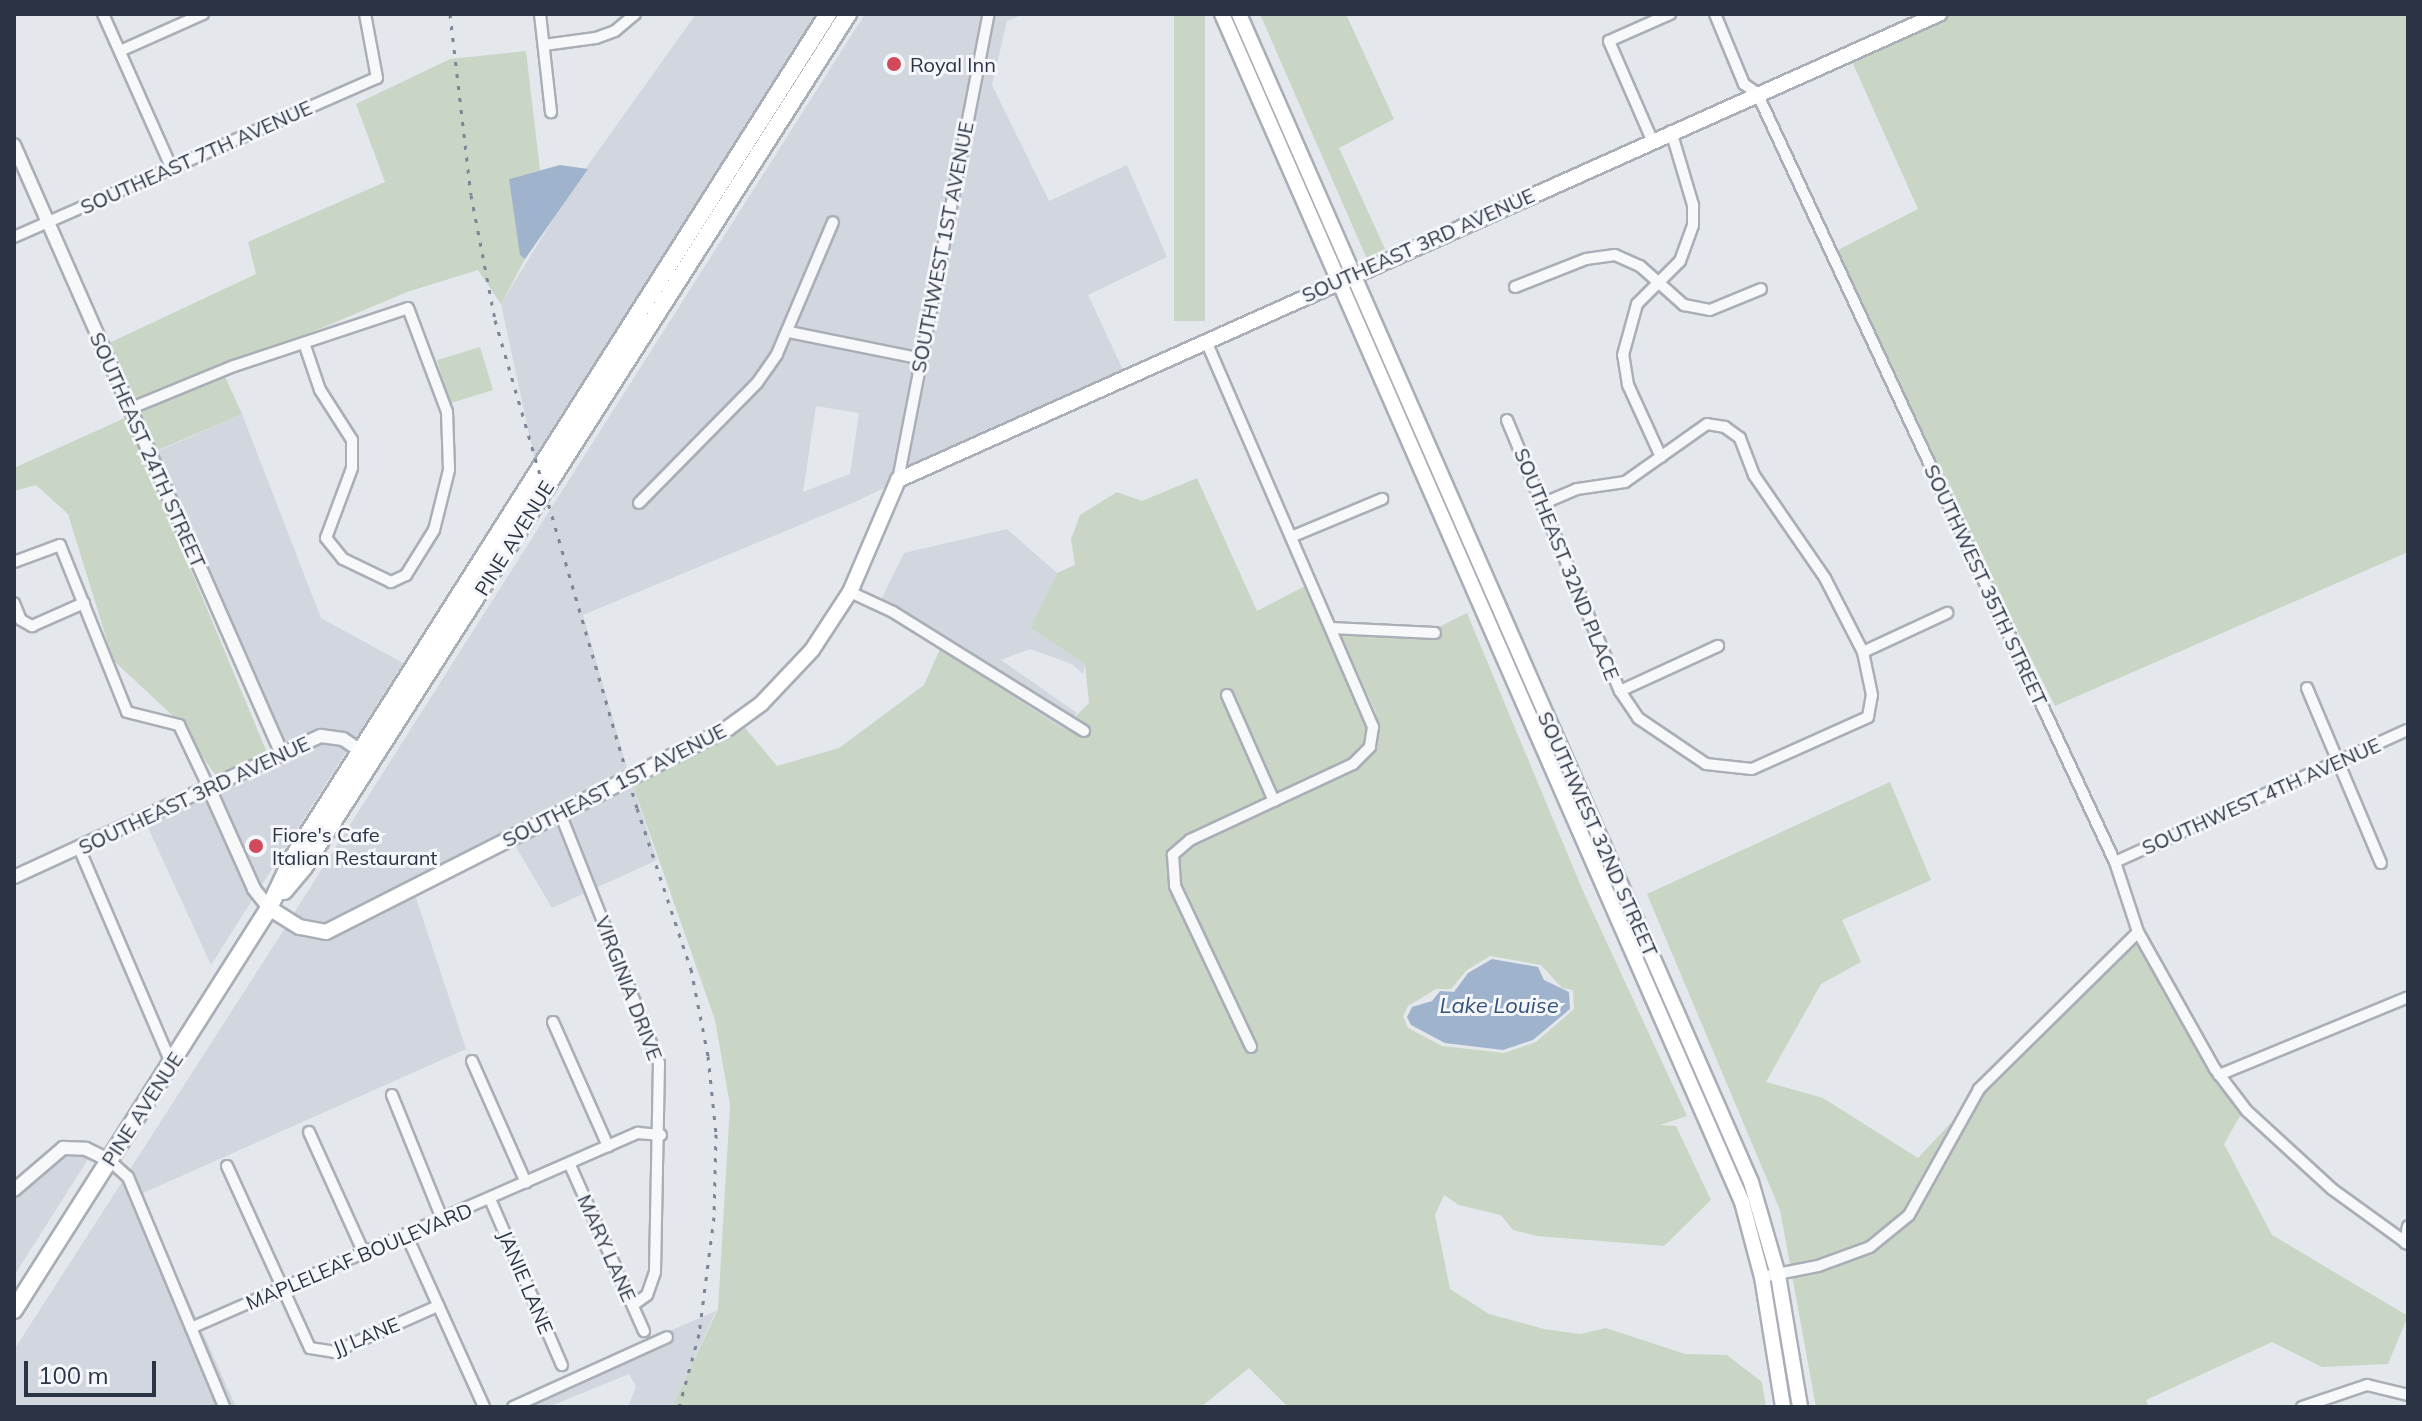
<!DOCTYPE html>
<style>
body{margin:0}
#map{position:relative;width:2422px;height:1421px;overflow:hidden;background:#e4e7ec;font-family:Mulish,sans-serif}
div>[style]{position:absolute}
[style*='--x']{left:calc(var(--x)*1px);top:calc(var(--y)*1px);width:calc(var(--w)*1px);rotate:calc(var(--a)*1deg)}
.built>*{inset:0;background:#d2d6de}
.green>*{inset:0;background:#c9d6c5;transform-origin:0 0}
.water>*{inset:0;background:#9fb4cc}
.roads{filter:drop-shadow(2px 0 #a9aeb7) drop-shadow(-2px 0 #a9aeb7) drop-shadow(0 2px #a9aeb7) drop-shadow(0 -2px #a9aeb7)}
.minor>*{height:10px;margin:-5px;padding:0 5px;transform-origin:5px;border-radius:5px;background:#f7f8fa}
.tertiary>*{height:12px;margin:-6px;padding:0 6px;transform-origin:6px;border-radius:6px;background:#f7f8fa}
.secondary>*{height:14px;margin:-7px;padding:0 7px;transform-origin:7px;border-radius:7px;background:#fff}
.trunk>*{height:16px;margin:-8px;padding:0 8px;transform-origin:8px;border-radius:8px;background:#fff}
.rail>*{height:3px;margin-top:-1.5px;transform-origin:0;background:repeating-linear-gradient(90deg,#7d8696 0 4px,transparent 0 12px)}
.dots>*{width:22px;height:22px;translate:-50% -50%;box-sizing:border-box;border:4px solid #f4f6f9;border-radius:50%}
span{translate:-50% -50%;white-space:nowrap;text-align:center;line-height:1.15;-webkit-text-stroke:6px #f4f6f9;paint-order:stroke}
.poi-label{font-size:20px;color:#2b3445}
.left{translate:0 -50%;text-align:left}
.street-label{font-size:20px;color:#2b3445}
.water-label{font-size:22px;color:#34527a;font-style:italic}
.frame{position:absolute;inset:0;border:16px solid #2b3445;pointer-events:none}
.scale{position:absolute;left:24px;top:1361px;width:132px;height:36px;box-sizing:border-box;border:4px solid #2b3445;border-top:0;padding-left:10px;font-size:24px;line-height:28px;white-space:nowrap;color:#2b3445;-webkit-text-stroke:6px #f4f6f9;paint-order:stroke}
</style>
<div id="map">
<div class="built">
<i style="clip-path:polygon(696px 14px,819px 14px,534px 457px,501px 304px,576px 182px)"></i>
<i style="clip-path:polygon(evenodd,865px 14px,1024px 14px,1007px 21px,992px 85px,1049px 201px,1127px 165px,1167px 257px,1088px 295px,1124px 372px,855px 502px,583px 615px,629px 775px,319px 928px,292px 916px,865px 14px,816px 406px,859px 413px,850px 474px,803px 492px,816px 406px)"></i>
<i style="clip-path:polygon(242px 414px,321px 618px,403px 663px,354px 741px,322px 732px,285px 747px,154px 453px)"></i>
<i style="clip-path:polygon(1007px 529px,1057px 573px,1030px 628px,1085px 664px,1083px 674px,1072px 664px,1030px 649px,1001px 660px,1077px 713px,1063px 729px,877px 608px,904px 553px)"></i>
<i style="clip-path:polygon(322px 741px,348px 749px,260px 888px,215px 788px)"></i>
<i style="clip-path:polygon(632px 783px,657px 860px,552px 908px,513px 842px)"></i>
<i style="clip-path:polygon(205px 792px,254px 897px,211px 965px,145px 821px)"></i>
<i style="clip-path:polygon(414px 892px,466px 1049px,141px 1194px,236px 1407px,14px 1407px,14px 1350px,287px 925px,317px 937px)"></i>
<i style="clip-path:polygon(71px 1151px,90px 1156px,14px 1276px,14px 1197px)"></i>
<i style="clip-path:polygon(716px 1311px,672px 1407px,628px 1407px,636px 1386px,629px 1374px,548px 1407px,524px 1407px,673px 1339px,669px 1331px,493px 1407px)"></i>
</div>
<div class="green">
<i style="left:1174px;top:14px;width:31px;height:307px"></i>
<i style="clip-path:polygon(1260px 14px,1346px 14px,1394px 119px,1339px 148px,1385px 249px,1367px 259px)"></i>
<i style="clip-path:polygon(1950px 14px,2408px 14px,2408px 552px,2055px 706px,1828px 255px,1918px 209px,1850px 57px)"></i>
<i style="clip-path:polygon(526px 51px,540px 170px,509px 179px,525px 259px,501px 304px,478px 270px,407px 292px,222px 370px,242px 414px,154px 452px,107px 344px,256px 274px,248px 242px,385px 182px,356px 104px,450px 59px)"></i>
<i style="left:480px;top:347px;width:45px;height:45px;rotate:73deg"></i>
<i style="clip-path:polygon(127px 417px,268px 755px,217px 777px,176px 719px,113px 660px,68px 514px,36px 485px,14px 491px,14px 468px)"></i>
<i style="clip-path:polygon(evenodd,1197px 478px,1257px 611px,1307px 585px,1368px 727px,1365px 745px,1356px 757px,1188px 836px,1170px 851px,1348px 772px,1374px 752px,1376px 713px,1340px 633px,1439px 638px,1441px 629px,1372px 626px,1441px 626px,1467px 613px,1583px 891px,1687px 1116px,1660px 1125px,1676px 1126px,1711px 1200px,1664px 1246px,1537px 1236px,1513px 1230px,1501px 1215px,1459px 1205px,1444px 1195px,1435px 1215px,1450px 1289px,1489px 1314px,1544px 1329px,1580px 1334px,1606px 1328px,1685px 1354px,1727px 1355px,1762px 1382px,1766px 1407px,1288px 1407px,1249px 1368px,1201px 1407px,672px 1407px,718px 1309px,730px 1105px,715px 1020px,632px 783px,742px 724px,777px 766px,839px 748px,924px 685px,940px 649px,1063px 729px,1089px 703px,1085px 664px,1030px 628px,1057px 573px,1075px 565px,1071px 539px,1080px 515px,1117px 492px,1142px 501px,1197px 478px,1490px 956px,1541px 965px,1562px 988px,1573px 990px,1574px 1009px,1536px 1042px,1504px 1053px,1442px 1046px,1408px 1028px,1403px 1016px,1408px 1006px,1436px 989px,1451px 989px,1467px 970px,1490px 956px)"></i>
<i style="clip-path:polygon(1890px 782px,1931px 880px,1842px 920px,1861px 962px,1821px 984px,1766px 1082px,1823px 1098px,1918px 1158px,2139px 921px,2194px 1038px,2241px 1114px,2224px 1144px,2272px 1235px,2408px 1316px,2388px 1364px,2322px 1367px,2272px 1342px,2146px 1400px,2149px 1407px,1816px 1407px,1780px 1210px,1647px 894px)"></i>
</div>
<div class="water">
<i style="clip-path:polygon(560px 165px,588px 169px,525px 259px,520px 255px,509px 179px)"></i>
<i style="clip-path:polygon(1492px 959px,1538px 967px,1544px 980px,1569px 992px,1570px 1009px,1533px 1040px,1503px 1050px,1445px 1043px,1411px 1025px,1407px 1017px,1412px 1007px,1432px 1001px,1440px 991px,1454px 992px,1468px 973px)"></i>
</div>
<div class="roads">
<div class="minor">
<i style="--x:103;--y:14;--w:167;--a:66"></i>
<i style="--x:540;--y:14;--w:99;--a:83.6"></i>
<i style="--x:1715;--y:14;--w:76;--a:67.5"></i>
<i style="--x:1744;--y:84;--w:16;--a:35"></i>
<i style="--x:1757;--y:93;--w:848;--a:65.04"></i>
<i style="--x:2115;--y:862;--w:74;--a:71.8"></i>
<i style="--x:2138;--y:932;--w:157;--a:60.7"></i>
<i style="--x:2215;--y:1069;--w:53;--a:52.7"></i>
<i style="--x:2247;--y:1111;--w:115;--a:42.5"></i>
<i style="--x:2332;--y:1189;--w:94;--a:35.9"></i>
<i style="--x:544;--y:45;--w:52;--a:-7.7"></i>
<i style="--x:596;--y:38;--w:20;--a:-20"></i>
<i style="--x:615;--y:31;--w:26;--a:-40"></i>
<i style="--x:120;--y:51;--w:91;--a:-24"></i>
<i style="--x:1652;--y:140;--w:108;--a:-113.5"></i>
<i style="--x:1609;--y:41;--w:67;--a:-23.9"></i>
<i style="--x:14;--y:237;--w:396;--a:-23.7"></i>
<i style="--x:377;--y:78;--w:65;--a:-100.6"></i>
<i style="--x:1515;--y:287;--w:76;--a:-21.5"></i>
<i style="--x:1586;--y:259;--w:29;--a:-8"></i>
<i style="--x:1615;--y:255;--w:27;--a:24"></i>
<i style="--x:1640;--y:266;--w:59;--a:41.6"></i>
<i style="--x:1684;--y:305;--w:26;--a:11"></i>
<i style="--x:1710;--y:310;--w:55;--a:-22.4"></i>
<i style="--x:789;--y:332;--w:132;--a:11.4"></i>
<i style="--x:1206;--y:341;--w:421;--a:66.6"></i>
<i style="--x:1373;--y:727;--w:20;--a:99"></i>
<i style="--x:1370;--y:747;--w:24;--a:135"></i>
<i style="--x:1353;--y:764;--w:180;--a:155"></i>
<i style="--x:1190;--y:840;--w:23;--a:139"></i>
<i style="--x:1173;--y:855;--w:31;--a:86"></i>
<i style="--x:1175;--y:886;--w:178;--a:64.7"></i>
<i style="--x:129;--y:409;--w:113;--a:-22.3"></i>
<i style="--x:234;--y:366;--w:183;--a:-18.4"></i>
<i style="--x:408;--y:308;--w:111;--a:69.4"></i>
<i style="--x:447;--y:412;--w:58;--a:88"></i>
<i style="--x:449;--y:470;--w:62;--a:104"></i>
<i style="--x:434;--y:530;--w:53;--a:121.9"></i>
<i style="--x:406;--y:575;--w:17;--a:155"></i>
<i style="--x:391;--y:582;--w:53;--a:-154.4"></i>
<i style="--x:343;--y:559;--w:27;--a:-129"></i>
<i style="--x:326;--y:538;--w:75;--a:-69.6"></i>
<i style="--x:352;--y:468;--w:28;--a:-90"></i>
<i style="--x:352;--y:440;--w:59;--a:-122.6"></i>
<i style="--x:320;--y:390;--w:50;--a:-108.8"></i>
<i style="--x:1507;--y:420;--w:294;--a:67.4"></i>
<i style="--x:1620;--y:691;--w:32;--a:56"></i>
<i style="--x:1638;--y:718;--w:82;--a:34.1"></i>
<i style="--x:1706;--y:764;--w:46;--a:6.2"></i>
<i style="--x:1752;--y:769;--w:127;--a:-24.1"></i>
<i style="--x:1868;--y:717;--w:22;--a:-80"></i>
<i style="--x:1872;--y:695;--w:44;--a:-101.8"></i>
<i style="--x:1863;--y:652;--w:83;--a:-117.2"></i>
<i style="--x:1825;--y:578;--w:125;--a:-124.6"></i>
<i style="--x:1754;--y:475;--w:40;--a:-111"></i>
<i style="--x:1740;--y:438;--w:19;--a:-144"></i>
<i style="--x:1725;--y:427;--w:18;--a:-171"></i>
<i style="--x:1707;--y:424;--w:100;--a:144.7"></i>
<i style="--x:1625;--y:482;--w:49;--a:171.7"></i>
<i style="--x:1577;--y:489;--w:36;--a:157"></i>
<i style="--x:1661;--y:457;--w:79;--a:-114.6"></i>
<i style="--x:1628;--y:385;--w:30;--a:-99"></i>
<i style="--x:1623;--y:355;--w:53;--a:-74.6"></i>
<i style="--x:1637;--y:304;--w:61;--a:-45"></i>
<i style="--x:1680;--y:261;--w:38;--a:-70"></i>
<i style="--x:1693;--y:225;--w:20;--a:-90"></i>
<i style="--x:1693;--y:205;--w:77;--a:-106.6"></i>
<i style="--x:898;--y:480;--w:475;--a:-79"></i>
<i style="--x:639;--y:503;--w:168;--a:-45.5"></i>
<i style="--x:757;--y:383;--w:35;--a:-55"></i>
<i style="--x:777;--y:354;--w:143;--a:-67"></i>
<i style="--x:1291;--y:537;--w:99;--a:-22.7"></i>
<i style="--x:14;--y:562;--w:49;--a:-20.3"></i>
<i style="--x:60;--y:545;--w:180;--a:68.1"></i>
<i style="--x:127;--y:712;--w:54;--a:14"></i>
<i style="--x:179;--y:725;--w:68;--a:64.6"></i>
<i style="--x:850;--y:592;--w:47;--a:24.9"></i>
<i style="--x:893;--y:612;--w:225;--a:31.9"></i>
<i style="--x:14;--y:603;--w:18;--a:68"></i>
<i style="--x:21;--y:620;--w:13;--a:29"></i>
<i style="--x:32;--y:626;--w:57;--a:-23.9"></i>
<i style="--x:1331;--y:628;--w:104;--a:2.8"></i>
<i style="--x:1863;--y:652;--w:93;--a:-24.9"></i>
<i style="--x:2307;--y:688;--w:190;--a:67.1"></i>
<i style="--x:1620;--y:691;--w:108;--a:-24.7"></i>
<i style="--x:1227;--y:695;--w:116;--a:66.1"></i>
<i style="--x:560;--y:813;--w:269;--a:68.4"></i>
<i style="--x:659;--y:1063;--w:209;--a:91.1"></i>
<i style="--x:655;--y:1272;--w:24;--a:109"></i>
<i style="--x:647;--y:1295;--w:17;--a:144"></i>
<i style="--x:79;--y:848;--w:234;--a:66.8"></i>
<i style="--x:2115;--y:862;--w:321;--a:-24.3"></i>
<i style="--x:553;--y:1022;--w:136;--a:66.1"></i>
<i style="--x:472;--y:1061;--w:133;--a:66.1"></i>
<i style="--x:2219;--y:1075;--w:204;--a:-22.4"></i>
<i style="--x:392;--y:1095;--w:134;--a:68"></i>
<i style="--x:309;--y:1132;--w:131;--a:65.6"></i>
<i style="--x:109;--y:1160;--w:25;--a:42"></i>
<i style="--x:128;--y:1177;--w:249;--a:67.3"></i>
<i style="--x:570;--y:1165;--w:182;--a:66"></i>
<i style="--x:227;--y:1166;--w:200;--a:65.5"></i>
<i style="--x:310;--y:1348;--w:24;--a:9"></i>
<i style="--x:334;--y:1352;--w:114;--a:-23.9"></i>
<i style="--x:490;--y:1199;--w:181;--a:66.6"></i>
<i style="--x:406;--y:1234;--w:190;--a:65.7"></i>
<i style="--x:2405;--y:1243;--w:17;--a:-80"></i>
<i style="--x:1762;--y:1277;--w:57;--a:-11.1"></i>
<i style="--x:1818;--y:1266;--w:55;--a:-20.1"></i>
<i style="--x:1870;--y:1247;--w:50;--a:-39.4"></i>
<i style="--x:1909;--y:1215;--w:144;--a:-60.9"></i>
<i style="--x:1979;--y:1089;--w:223;--a:-44.6"></i>
<i style="--x:191;--y:1328;--w:488;--a:-23.6"></i>
<i style="--x:638;--y:1133;--w:23;--a:5"></i>
<i style="--x:513;--y:1407;--w:169;--a:-24.4"></i>
<i style="--x:2302;--y:1407;--w:69;--a:-18.7"></i>
<i style="--x:2367;--y:1385;--w:42;--a:13.7"></i>
</div>
<div class="tertiary">
<i style="--x:14;--y:145;--w:665;--a:66.25"></i>
<i style="--x:208;--y:786;--w:113;--a:65.9"></i>
<i style="--x:254;--y:889;--w:24;--a:52"></i>
<i style="--x:14;--y:877;--w:338;--a:-24.7"></i>
<i style="--x:321;--y:736;--w:22;--a:8"></i>
<i style="--x:343;--y:739;--w:29;--a:34"></i>
<i style="--x:14;--y:1190;--w:65;--a:-40.6"></i>
<i style="--x:63;--y:1148;--w:23;--a:2"></i>
<i style="--x:86;--y:1149;--w:25;--a:26"></i>
</div>
<div class="secondary">
<i style="--x:1222;--y:14;--w:1297;--a:66.36"></i>
<i style="--x:1742;--y:1202;--w:78;--a:75.1"></i>
<i style="--x:1762;--y:1277;--w:132;--a:80.8"></i>
<i style="--x:1239;--y:14;--w:1275;--a:66.33"></i>
<i style="--x:1751;--y:1182;--w:97;--a:73.8"></i>
<i style="--x:1778;--y:1275;--w:134;--a:80.5"></i>
<i style="--x:269;--y:908;--w:36;--a:32"></i>
<i style="--x:300;--y:927;--w:26;--a:11"></i>
<i style="--x:326;--y:932;--w:451;--a:-26.9"></i>
<i style="--x:728;--y:728;--w:41;--a:-36"></i>
<i style="--x:761;--y:704;--w:74;--a:-46.6"></i>
<i style="--x:812;--y:650;--w:69;--a:-56.8"></i>
<i style="--x:850;--y:592;--w:122;--a:-66.8"></i>
<i style="--x:898;--y:480;--w:1141;--a:-24.12"></i>
</div>
<div class="trunk">
<i style="--x:284;--y:891;--w:31;--a:-50"></i>
<i style="--x:304;--y:867;--w:1012;--a:-57.47"></i>
<i style="--x:14;--y:1310;--w:476;--a:-57.6"></i>
<i style="--x:269;--y:908;--w:54;--a:-64.9"></i>
<i style="--x:292;--y:859;--w:1001;--a:-57.61"></i>
</div>
</div>
<div class="rail">
<i style="--x:450;--y:14;--w:182;--a:83.4"></i>
<i style="--x:471;--y:195;--w:127;--a:79.1"></i>
<i style="--x:495;--y:320;--w:508;--a:73.78"></i>
<i style="--x:637;--y:808;--w:170;--a:71.5"></i>
<i style="--x:691;--y:969;--w:89;--a:78.9"></i>
<i style="--x:708;--y:1056;--w:78;--a:84.1"></i>
<i style="--x:716;--y:1134;--w:83;--a:91.4"></i>
<i style="--x:714;--y:1217;--w:118;--a:97.3"></i>
<i style="--x:699;--y:1334;--w:76;--a:105.3"></i>
</div>
<div class="dots">
<i style="left:894px;top:64px;background:#d1495b"></i>
<i style="left:256px;top:846px;background:#d1495b"></i>
</div>
<div class="poi-label">
<span class="left" style="left:910px;top:64px">Royal Inn</span>
<span class="left" style="left:272px;top:846px">Fiore's Cafe<br>Italian Restaurant</span>
</div>
<div class="street-label">
<span style="left:196px;top:157px;rotate:-24deg">SOUTHEAST 7TH AVENUE</span>
<span style="left:1418px;top:245px;rotate:-24deg">SOUTHEAST 3RD AVENUE</span>
<span style="left:942px;top:247px;rotate:-79deg">SOUTHWEST 1ST AVENUE</span>
<span style="left:148px;top:450px;rotate:66deg">SOUTHEAST 24TH STREET</span>
<span style="left:514px;top:538px;rotate:-58deg">PINE AVENUE</span>
<span style="left:1567px;top:564px;rotate:68deg">SOUTHEAST 32ND PLACE</span>
<span style="left:1986px;top:585px;rotate:65deg">SOUTHWEST 35TH STREET</span>
<span style="left:614px;top:785px;rotate:-27deg">SOUTHEAST 1ST AVENUE</span>
<span style="left:194px;top:795px;rotate:-25deg">SOUTHEAST 3RD AVENUE</span>
<span style="left:2261px;top:796px;rotate:-24deg">SOUTHWEST 4TH AVENUE</span>
<span style="left:1598px;top:834px;rotate:66deg">SOUTHWEST 32ND STREET</span>
<span style="left:629px;top:988px;rotate:69deg">VIRGINIA DRIVE</span>
<span style="left:142px;top:1109px;rotate:-57deg">PINE AVENUE</span>
<span style="left:607px;top:1248px;rotate:66deg">MARY LANE</span>
<span style="left:359px;top:1256px;rotate:-23deg">MAPLELEAF BOULEVARD</span>
<span style="left:526px;top:1282px;rotate:67deg">JANIE LANE</span>
<span style="left:366px;top:1336px;rotate:-22deg">JJ LANE</span>
</div>
<div class="water-label">
<span style="left:1499px;top:1006px">Lake Louise</span>
</div>
<div class="frame"></div>
<div class="scale">100 m</div>
</div>
